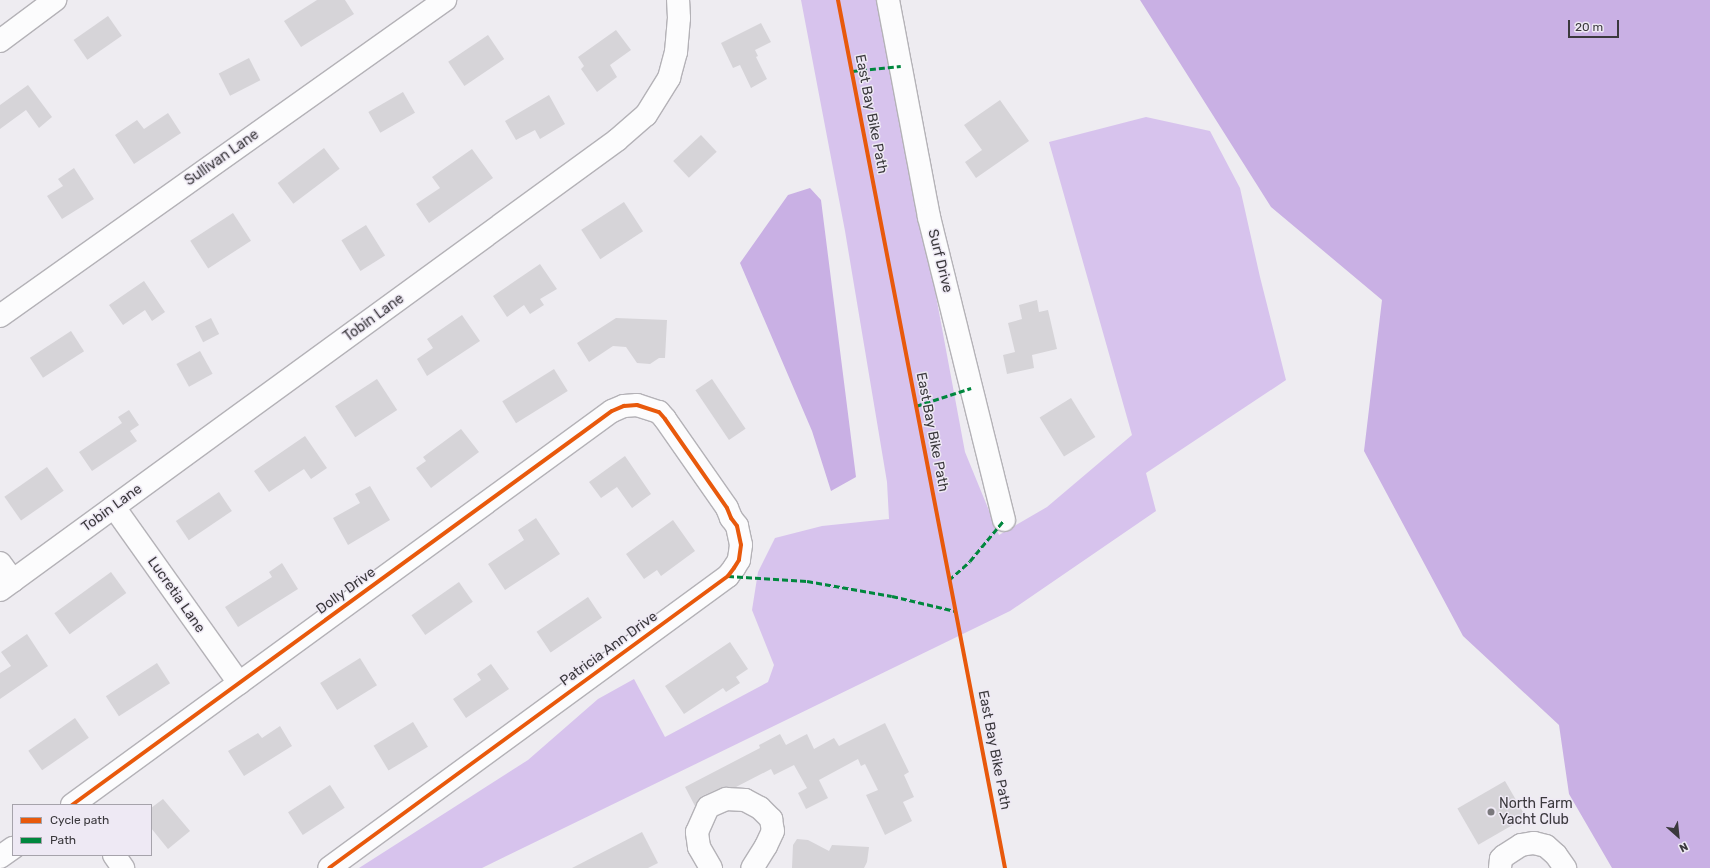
<!DOCTYPE html>
<style>
body{margin:0}
#map{position:relative;width:1710px;height:868px;overflow:hidden;background:#eeecf1;font-family:Rubik,sans-serif}
div>[style]{position:absolute}
[style*='--x']{left:calc(var(--x)*1px);top:calc(var(--y)*1px);width:calc(var(--w)*1px);rotate:calc(var(--a)*1deg)}
.forest>*{inset:0;background:#d7c3ed}
.water>*{inset:0;background:#c9b0e4}
.building>*{inset:0;background:#d6d4d8;transform-origin:0 0}
.roads{filter:drop-shadow(1px 0 #b4b2b7) drop-shadow(-1px 0 #b4b2b7) drop-shadow(0 1px #b4b2b7) drop-shadow(0 -1px #b4b2b7)}
.minor>*{height:22px;margin:-11px;padding:0 11px;transform-origin:11px;border-radius:11px;background:#fcfcfd}
.quiet>*{height:3px;margin-top:-1.5px;transform-origin:0;background:repeating-linear-gradient(90deg,#00873e 0 6px,transparent 0 9px)}
.cycleway>*{height:4px;margin:-2px;padding:0 2px;transform-origin:2px;border-radius:2px;background:#e8590c}
.dots>*{width:11px;height:11px;translate:-50% -50%;box-sizing:border-box;border:2px solid #eee9f4;border-radius:50%}
span{translate:-50% -50%;white-space:nowrap;text-align:center;line-height:1.15;-webkit-text-stroke:3px #eee9f4;paint-order:stroke}
.street-label{font-size:14px;color:#3b393d}
.poi-label{font-size:14px;color:#3b393d}
.left{translate:0 -50%;text-align:left}
.legend{position:absolute;left:12px;top:804px;width:140px;height:52px;box-sizing:border-box;background:#eee9f4;border:1px solid #a6a3ab;margin:0;padding:5px 7px;list-style:none;font-size:12px;color:#3b393d}
.legend li{display:flex;align-items:center;gap:8px;height:20px}
.legend b{width:20px;border:1px solid #a6a3ab}
.north{position:absolute;left:1658px;top:816px;width:40px;height:40px;-webkit-text-stroke:3px #eee9f4;paint-order:stroke;rotate:153deg;font-size:11px;font-weight:700;line-height:16px;text-align:center;color:#3b393d}
.north::after{content:'';display:block;margin:auto;width:14px;height:18px;background:#3b393d;clip-path:polygon(50% 0,100% 100%,50% 72%,0 100%)}
.scale{position:absolute;left:1568px;top:20px;width:51px;height:18px;box-sizing:border-box;border:2px solid #3b393d;border-top:0;padding-left:5px;font-size:12px;line-height:14px;white-space:nowrap;color:#3b393d;-webkit-text-stroke:3px #eee9f4;paint-order:stroke}
</style>
<div id="map">
<div class="forest">
<i style="clip-path:polygon(801px 0,881px 0,965px 452px,999px 535px,1047px 507px,1132px 435px,1049px 142px,1146px 117px,1210px 131px,1240px 188px,1260px 277px,1286px 380px,1146px 473px,1156px 511px,1010px 611px,482px 868px,359px 868px,528px 760px,598px 699px,634px 679px,665px 737px,768px 682px,774px 665px,752px 610px,758px 572px,775px 538px,822px 526px,889px 519px,887px 482px,845px 231px)"></i>
</div>
<div class="water">
<i style="clip-path:polygon(1140px 0,1710px 0,1710px 868px,1612px 868px,1569px 794px,1559px 725px,1463px 636px,1364px 451px,1382px 300px,1271px 207px)"></i>
<i style="clip-path:polygon(810px 188px,821px 200px,856px 477px,831px 491px,812px 431px,740px 263px,788px 195px)"></i>
</div>
<div class="building">
<i style="clip-path:polygon(317px 0,345px 0,354px 14px,301px 47px,284px 21px)"></i>
<i style="left:108px;top:16px;width:24px;height:42px;rotate:55deg"></i>
<i style="clip-path:polygon(761px 23px,771px 42px,755px 50px,758px 56px,756px 57px,767px 79px,751px 88px,740px 65px,733px 68px,721px 43px)"></i>
<i style="clip-path:polygon(616px 30px,631px 50px,610px 65px,617px 77px,597px 92px,581px 69px,584px 66px,578px 57px)"></i>
<i style="left:488px;top:35px;width:29px;height:48px;rotate:56deg"></i>
<i style="left:249px;top:58px;width:25px;height:34px;rotate:63deg"></i>
<i style="clip-path:polygon(28px 85px,52px 117px,39px 128px,26px 110px,0 129px,0 105px)"></i>
<i style="left:403px;top:92px;width:24px;height:40px;rotate:60deg"></i>
<i style="clip-path:polygon(549px 95px,565px 124px,540px 139px,535px 130px,516px 140px,505px 121px)"></i>
<i style="clip-path:polygon(1000px 100px,1029px 141px,976px 178px,965px 162px,982px 150px,964px 125px)"></i>
<i style="clip-path:polygon(168px 113px,181px 133px,134px 164px,115px 135px,137px 120px,144px 129px)"></i>
<i style="left:701px;top:135px;width:23px;height:38px;rotate:47deg"></i>
<i style="left:324px;top:148px;width:26px;height:58px;rotate:53deg"></i>
<i style="clip-path:polygon(472px 149px,493px 178px,429px 223px,416px 204px,440px 188px,432px 177px)"></i>
<i style="clip-path:polygon(74px 168px,94px 199px,62px 219px,47px 196px,63px 186px,58px 179px)"></i>
<i style="left:624px;top:202px;width:35px;height:51px;rotate:57deg"></i>
<i style="left:233px;top:213px;width:33px;height:51px;rotate:57deg"></i>
<i style="left:366px;top:225px;width:36px;height:29px;rotate:58deg"></i>
<i style="clip-path:polygon(540px 264px,557px 289px,540px 299px,544px 305px,530px 314px,524px 305px,507px 317px,493px 296px)"></i>
<i style="clip-path:polygon(144px 281px,165px 312px,152px 321px,145px 310px,123px 325px,109px 305px)"></i>
<i style="clip-path:polygon(1037px 300px,1039px 312px,1048px 310px,1057px 349px,1032px 355px,1034px 368px,1007px 374px,1003px 355px,1015px 352px,1008px 323px,1022px 319px,1019px 305px)"></i>
<i style="clip-path:polygon(462px 315px,480px 341px,427px 376px,417px 359px,433px 348px,427px 339px)"></i>
<i style="left:211px;top:318px;width:18px;height:18px;rotate:63deg"></i>
<i style="clip-path:polygon(616px 318px,667px 320px,665px 358px,659px 358px,650px 364px,637px 363px,626px 347px,613px 346px,589px 362px,577px 343px)"></i>
<i style="left:71px;top:331px;width:24px;height:49px;rotate:57deg"></i>
<i style="left:200px;top:351px;width:26px;height:27px;rotate:61deg"></i>
<i style="left:554px;top:369px;width:26px;height:61px;rotate:58deg"></i>
<i style="left:377px;top:379px;width:37px;height:50px;rotate:57deg"></i>
<i style="left:712px;top:379px;width:60px;height:20px;rotate:56deg"></i>
<i style="left:1071px;top:398px;width:46px;height:37px;rotate:58deg"></i>
<i style="clip-path:polygon(129px 410px,139px 425px,130px 431px,137px 441px,92px 471px,79px 452px,122px 423px,118px 417px)"></i>
<i style="clip-path:polygon(461px 429px,479px 452px,431px 488px,416px 468px,426px 461px,423px 457px)"></i>
<i style="clip-path:polygon(305px 436px,327px 468px,311px 479px,304px 469px,269px 492px,254px 471px)"></i>
<i style="clip-path:polygon(625px 456px,651px 494px,632px 508px,617px 487px,601px 498px,589px 482px)"></i>
<i style="left:47px;top:467px;width:29px;height:52px;rotate:55deg"></i>
<i style="clip-path:polygon(370px 486px,390px 520px,348px 545px,333px 518px,360px 503px,355px 494px)"></i>
<i style="left:219px;top:492px;width:23px;height:52px;rotate:56deg"></i>
<i style="clip-path:polygon(536px 518px,560px 554px,505px 590px,488px 564px,524px 540px,518px 530px)"></i>
<i style="clip-path:polygon(673px 520px,695px 551px,661px 576px,657px 570px,644px 579px,626px 554px)"></i>
<i style="clip-path:polygon(282px 563px,298px 589px,238px 627px,225px 607px,272px 577px,269px 572px)"></i>
<i style="left:111px;top:572px;width:26px;height:70px;rotate:54deg"></i>
<i style="left:459px;top:582px;width:24px;height:58px;rotate:55deg"></i>
<i style="left:588px;top:597px;width:25px;height:62px;rotate:56deg"></i>
<i style="clip-path:polygon(27px 634px,48px 666px,0 699px,0 673px,11px 666px,1px 652px)"></i>
<i style="clip-path:polygon(730px 642px,748px 669px,736px 677px,740px 683px,726px 692px,723px 688px,684px 714px,665px 686px)"></i>
<i style="left:360px;top:658px;width:32px;height:47px;rotate:58deg"></i>
<i style="left:157px;top:663px;width:24px;height:61px;rotate:57deg"></i>
<i style="clip-path:polygon(491px 664px,509px 689px,466px 718px,453px 699px,481px 680px,477px 674px)"></i>
<i style="left:75px;top:718px;width:24px;height:57px;rotate:55deg"></i>
<i style="left:413px;top:722px;width:29px;height:46px;rotate:59deg"></i>
<i style="clip-path:polygon(885px 723px,909px 772px,904px 775px,914px 797px,903px 802px,912px 821px,885px 835px,866px 795px,878px 790px,865px 764px,861px 766px,858px 759px,819px 780px,828px 798px,806px 809px,798px 793px,807px 788px,794px 765px,774px 775px,771px 769px,736px 787px,721px 788px,702px 796px,695px 806px,685px 787px,760px 748px,759px 745px,780px 734px,786px 745px,807px 734px,814px 749px,834px 738px,839px 746px)"></i>
<i style="clip-path:polygon(280px 726px,292px 746px,244px 776px,228px 751px,258px 733px,262px 738px)"></i>
<i style="left:1505px;top:781px;width:42px;height:55px;rotate:60deg"></i>
<i style="left:330px;top:785px;width:27px;height:50px;rotate:57deg"></i>
<i style="clip-path:polygon(163px 799px,190px 831px,168px 849px,151px 828px,151px 808px)"></i>
<i style="clip-path:polygon(642px 832px,658px 863px,648px 868px,572px 868px)"></i>
<i style="clip-path:polygon(797px 839px,808px 840px,829px 851px,832px 845px,869px 847px,867px 862px,864px 868px,792px 868px,793px 845px)"></i>
</div>
<div class="roads">
<div class="minor">
<i style="--x:888;--y:0;--w:221;--a:79.3"></i>
<i style="--x:929;--y:217;--w:312;--a:76.1"></i>
<i style="--x:0;--y:41;--w:69;--a:-36.7"></i>
<i style="--x:0;--y:316;--w:546;--a:-35.38"></i>
<i style="--x:114;--y:507;--w:216;--a:54.6"></i>
<i style="--x:0;--y:563;--w:22;--a:54"></i>
<i style="--x:0;--y:590;--w:764;--a:-36.1"></i>
<i style="--x:617;--y:140;--w:38;--a:-41"></i>
<i style="--x:646;--y:115;--w:44;--a:-58.1"></i>
<i style="--x:669;--y:78;--w:27;--a:-75"></i>
<i style="--x:676;--y:52;--w:34;--a:-85"></i>
<i style="--x:679;--y:18;--w:18;--a:-93"></i>
<i style="--x:72;--y:805;--w:668;--a:-36.12"></i>
<i style="--x:612;--y:411;--w:13;--a:-23"></i>
<i style="--x:624;--y:406;--w:13;--a:-4"></i>
<i style="--x:637;--y:405;--w:23;--a:18"></i>
<i style="--x:659;--y:412;--w:9;--a:49"></i>
<i style="--x:665;--y:419;--w:108;--a:55.1"></i>
<i style="--x:727;--y:508;--w:11;--a:68"></i>
<i style="--x:731;--y:518;--w:10;--a:53"></i>
<i style="--x:737;--y:526;--w:19;--a:78"></i>
<i style="--x:741;--y:545;--w:15;--a:98"></i>
<i style="--x:739;--y:560;--w:9;--a:122"></i>
<i style="--x:734;--y:568;--w:10;--a:127"></i>
<i style="--x:728;--y:576;--w:494;--a:143.8"></i>
<i style="--x:114;--y:855;--w:16;--a:55"></i>
<i style="--x:0;--y:857;--w:16;--a:-35"></i>
<i style="--x:711;--y:868;--w:24;--a:-120"></i>
<i style="--x:699;--y:847;--w:15;--a:-98"></i>
<i style="--x:697;--y:832;--w:27;--a:-66"></i>
<i style="--x:708;--y:807;--w:20;--a:-24"></i>
<i style="--x:726;--y:799;--w:19;--a:3"></i>
<i style="--x:745;--y:800;--w:17;--a:28"></i>
<i style="--x:760;--y:808;--w:16;--a:45"></i>
<i style="--x:771;--y:819;--w:12;--a:81"></i>
<i style="--x:773;--y:831;--w:17;--a:115"></i>
<i style="--x:766;--y:846;--w:26;--a:122"></i>
<i style="--x:1500;--y:868;--w:9;--a:-84"></i>
<i style="--x:1501;--y:859;--w:4;--a:-45"></i>
<i style="--x:1504;--y:856;--w:20;--a:-33"></i>
<i style="--x:1521;--y:845;--w:13;--a:-9"></i>
<i style="--x:1534;--y:843;--w:12;--a:14"></i>
<i style="--x:1546;--y:846;--w:13;--a:42"></i>
<i style="--x:1556;--y:855;--w:16;--a:55"></i>
</div>
</div>
<div class="quiet">
<i style="--x:852;--y:71;--w:49;--a:-5.8"></i>
<i style="--x:916;--y:406;--w:58;--a:-18.1"></i>
<i style="--x:728;--y:576;--w:79;--a:3.6"></i>
<i style="--x:807;--y:581;--w:86;--a:10"></i>
<i style="--x:892;--y:596;--w:65;--a:13.4"></i>
<i style="--x:949;--y:580;--w:28;--a:-42"></i>
<i style="--x:970;--y:561;--w:53;--a:-50.3"></i>
</div>
<div class="cycleway">
<i style="--x:838;--y:0;--w:884;--a:79.11"></i>
<i style="--x:72;--y:805;--w:668;--a:-36.12"></i>
<i style="--x:612;--y:411;--w:13;--a:-23"></i>
<i style="--x:624;--y:406;--w:13;--a:-4"></i>
<i style="--x:637;--y:405;--w:23;--a:18"></i>
<i style="--x:659;--y:412;--w:9;--a:49"></i>
<i style="--x:665;--y:419;--w:108;--a:55.1"></i>
<i style="--x:727;--y:508;--w:11;--a:68"></i>
<i style="--x:731;--y:518;--w:10;--a:53"></i>
<i style="--x:737;--y:526;--w:19;--a:78"></i>
<i style="--x:741;--y:545;--w:15;--a:98"></i>
<i style="--x:739;--y:560;--w:9;--a:122"></i>
<i style="--x:734;--y:568;--w:10;--a:127"></i>
<i style="--x:728;--y:576;--w:494;--a:143.8"></i>
</div>
<div class="dots">
<i style="left:1491px;top:812px;background:#7a787c"></i>
</div>
<div class="street-label">
<span style="left:871px;top:114px;rotate:79deg">East Bay Bike Path</span>
<span style="left:222px;top:158px;rotate:-35deg">Sullivan Lane</span>
<span style="left:940px;top:261px;rotate:76deg">Surf Drive</span>
<span style="left:374px;top:318px;rotate:-36deg">Tobin Lane</span>
<span style="left:932px;top:432px;rotate:79deg">East Bay Bike Path</span>
<span style="left:112px;top:508px;rotate:-36deg">Tobin Lane</span>
<span style="left:346px;top:591px;rotate:-36deg">Dolly Drive</span>
<span style="left:176px;top:595px;rotate:55deg">Lucretia Lane</span>
<span style="left:609px;top:649px;rotate:-36deg">Patricia Ann Drive</span>
<span style="left:994px;top:750px;rotate:79deg">East Bay Bike Path</span>
</div>
<div class="poi-label">
<span class="left" style="left:1499px;top:812px">North Farm<br>Yacht Club</span>
</div>
<ul class="legend">
<li><b style="height:5px;background:#e8590c"></b>Cycle path</li>
<li><b style="height:5px;background:#00873e"></b>Path</li>
</ul>
<div class="north">N</div>
<div class="scale">20 m</div>
</div>
